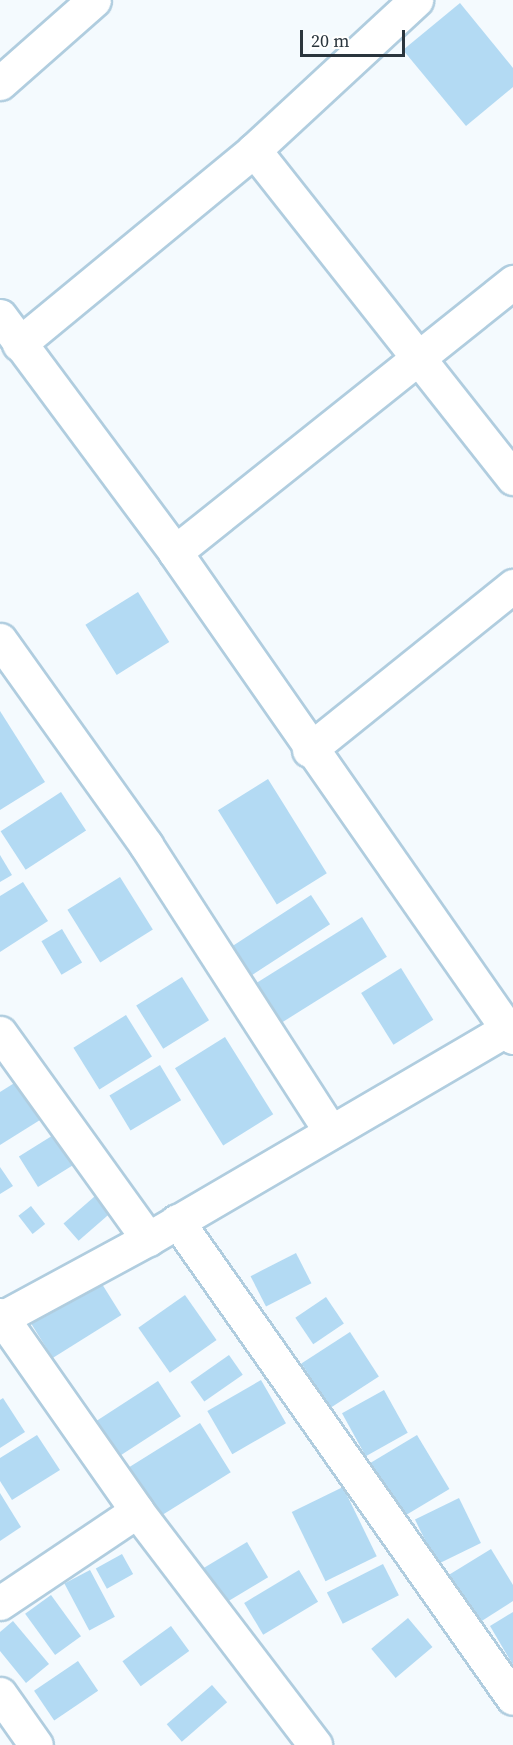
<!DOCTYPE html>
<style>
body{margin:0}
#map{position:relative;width:513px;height:1745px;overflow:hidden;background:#f4fafe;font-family:"Source Serif 4",serif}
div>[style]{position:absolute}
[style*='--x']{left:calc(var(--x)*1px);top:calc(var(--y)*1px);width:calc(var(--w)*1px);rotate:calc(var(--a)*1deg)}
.building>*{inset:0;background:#b3daf3;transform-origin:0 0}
.roads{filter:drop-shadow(2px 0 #b0cddf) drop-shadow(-2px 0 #b0cddf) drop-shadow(0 2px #b0cddf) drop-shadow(0 -2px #b0cddf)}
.minor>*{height:33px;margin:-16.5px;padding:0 16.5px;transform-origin:16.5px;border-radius:16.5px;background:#fff}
.tertiary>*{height:33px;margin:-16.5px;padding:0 16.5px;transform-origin:16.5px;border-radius:16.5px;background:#fff}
span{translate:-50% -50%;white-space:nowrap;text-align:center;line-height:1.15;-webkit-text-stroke:4.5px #fff;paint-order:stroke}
.scale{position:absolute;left:300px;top:30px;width:105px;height:27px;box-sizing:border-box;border:3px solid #2a353d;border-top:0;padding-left:8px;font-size:18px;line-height:21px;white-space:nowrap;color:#2a353d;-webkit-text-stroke:4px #fff;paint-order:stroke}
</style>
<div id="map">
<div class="building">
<i style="clip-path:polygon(460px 3px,513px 68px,513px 87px,466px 126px,403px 50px)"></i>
<i style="left:138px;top:592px;width:59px;height:62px;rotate:58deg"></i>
<i style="clip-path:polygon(0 711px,45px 782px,0 810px)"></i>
<i style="left:268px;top:779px;width:111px;height:59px;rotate:58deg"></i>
<i style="left:61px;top:792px;width:46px;height:72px;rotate:57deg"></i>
<i style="clip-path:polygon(0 855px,12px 875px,0 882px)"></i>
<i style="left:120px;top:877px;width:62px;height:62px;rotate:58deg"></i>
<i style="clip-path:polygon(23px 882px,48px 921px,0 952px,0 896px)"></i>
<i style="left:311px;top:895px;width:35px;height:99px;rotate:57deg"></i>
<i style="left:362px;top:917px;width:47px;height:128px;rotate:58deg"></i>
<i style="left:62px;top:929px;width:39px;height:24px;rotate:59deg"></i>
<i style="left:401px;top:968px;width:61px;height:47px;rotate:58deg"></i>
<i style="left:182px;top:977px;width:51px;height:54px;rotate:58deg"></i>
<i style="left:126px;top:1015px;width:49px;height:62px;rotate:58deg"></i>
<i style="left:225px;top:1037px;width:91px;height:59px;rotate:58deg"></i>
<i style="left:160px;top:1065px;width:41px;height:59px;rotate:59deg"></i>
<i style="clip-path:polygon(24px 1077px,48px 1115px,0 1145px,0 1092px)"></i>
<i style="left:63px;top:1129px;width:36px;height:52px;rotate:58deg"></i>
<i style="clip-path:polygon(0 1167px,13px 1186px,0 1194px)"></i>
<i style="left:102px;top:1190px;width:23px;height:51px;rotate:49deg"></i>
<i style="left:31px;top:1206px;width:23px;height:16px;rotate:52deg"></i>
<i style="left:296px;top:1253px;width:34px;height:51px;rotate:63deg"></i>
<i style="left:97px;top:1276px;width:46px;height:81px;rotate:58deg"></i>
<i style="left:185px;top:1295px;width:55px;height:57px;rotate:55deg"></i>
<i style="left:326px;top:1297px;width:32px;height:37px;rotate:56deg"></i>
<i style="left:350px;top:1332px;width:53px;height:58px;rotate:57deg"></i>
<i style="left:229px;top:1355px;width:24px;height:47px;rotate:55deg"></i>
<i style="left:261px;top:1380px;width:50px;height:62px;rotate:60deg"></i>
<i style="left:158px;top:1381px;width:42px;height:74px;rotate:57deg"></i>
<i style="left:384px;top:1390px;width:49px;height:48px;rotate:61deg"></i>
<i style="clip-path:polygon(3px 1398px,25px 1432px,0 1448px,0 1400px)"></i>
<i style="left:200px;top:1423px;width:58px;height:86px;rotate:58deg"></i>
<i style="clip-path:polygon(37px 1435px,60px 1470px,12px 1500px,0 1481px,0 1458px)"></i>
<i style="left:417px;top:1435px;width:63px;height:54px;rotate:59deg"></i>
<i style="left:343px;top:1487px;width:77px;height:57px;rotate:64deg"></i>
<i style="clip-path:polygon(0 1493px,21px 1527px,0 1541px)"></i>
<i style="left:459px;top:1498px;width:50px;height:49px;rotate:64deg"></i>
<i style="left:247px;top:1542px;width:41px;height:51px;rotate:59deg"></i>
<i style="clip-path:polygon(491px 1549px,513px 1585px,513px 1601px,477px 1624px,447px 1576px)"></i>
<i style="left:122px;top:1554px;width:23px;height:30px;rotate:61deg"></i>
<i style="left:383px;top:1564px;width:35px;height:63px;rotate:63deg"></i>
<i style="left:90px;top:1570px;width:53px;height:29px;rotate:62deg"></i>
<i style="left:299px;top:1570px;width:37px;height:64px;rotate:59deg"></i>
<i style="left:51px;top:1595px;width:51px;height:32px;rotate:54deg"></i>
<i style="clip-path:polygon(513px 1612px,513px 1665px,490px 1626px)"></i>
<i style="left:408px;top:1618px;width:38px;height:48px;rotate:50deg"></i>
<i style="clip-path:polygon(13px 1621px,49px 1664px,26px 1683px,0 1651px,0 1632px)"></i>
<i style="left:171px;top:1626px;width:31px;height:60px;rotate:54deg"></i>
<i style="left:78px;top:1661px;width:36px;height:53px;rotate:56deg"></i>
<i style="left:212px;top:1685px;width:23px;height:60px;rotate:49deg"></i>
</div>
<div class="roads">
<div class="minor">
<i style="--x:254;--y:150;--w:418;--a:51.7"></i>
<i style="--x:19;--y:344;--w:305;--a:-39.5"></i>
<i style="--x:254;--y:150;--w:221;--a:-42.8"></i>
<i style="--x:175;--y:552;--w:433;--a:-38.6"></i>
<i style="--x:0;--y:640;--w:252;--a:54.5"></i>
<i style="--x:146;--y:845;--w:341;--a:57.2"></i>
<i style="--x:309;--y:750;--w:262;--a:-38.8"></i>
<i style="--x:0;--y:1033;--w:254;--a:54.3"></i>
<i style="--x:177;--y:1221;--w:583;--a:54.84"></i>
<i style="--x:0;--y:1315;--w:239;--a:55"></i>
<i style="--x:137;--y:1511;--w:294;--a:52.7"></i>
<i style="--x:0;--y:1319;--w:168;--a:-28.4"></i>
<i style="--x:148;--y:1239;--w:416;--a:-30.3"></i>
<i style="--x:0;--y:1603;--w:165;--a:-33.9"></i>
<i style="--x:0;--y:1694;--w:62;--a:54.8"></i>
</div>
<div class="tertiary">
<i style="--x:0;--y:83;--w:125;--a:-41.4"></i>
<i style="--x:0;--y:316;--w:294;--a:53.4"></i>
<i style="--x:175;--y:552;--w:591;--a:55.13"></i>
</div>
</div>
<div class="scale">20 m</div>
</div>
